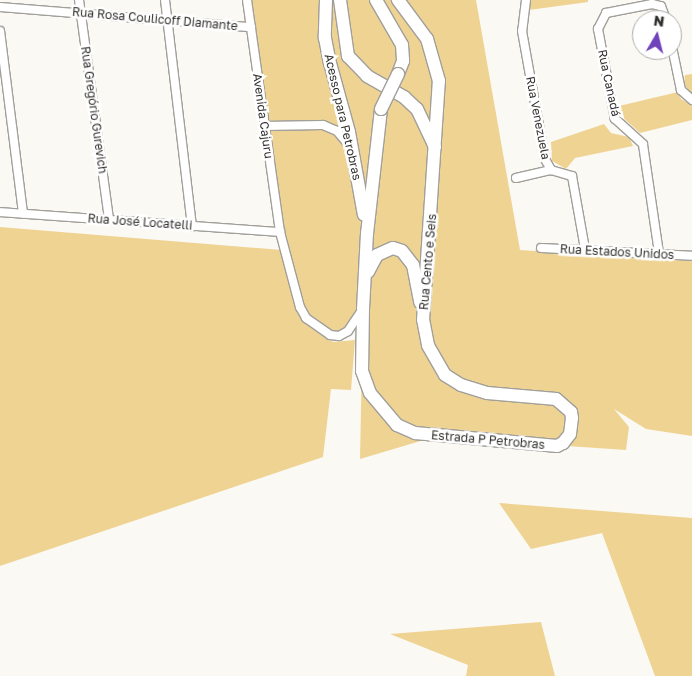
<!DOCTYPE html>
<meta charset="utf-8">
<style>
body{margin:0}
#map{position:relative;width:692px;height:676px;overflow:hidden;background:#fbf9f3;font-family:"Golos Text",sans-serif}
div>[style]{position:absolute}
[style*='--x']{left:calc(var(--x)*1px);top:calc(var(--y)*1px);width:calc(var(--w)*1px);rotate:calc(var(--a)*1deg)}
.green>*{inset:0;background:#efd393}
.roads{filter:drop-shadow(1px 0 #a19f9a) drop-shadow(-1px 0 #a19f9a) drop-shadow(0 1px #a19f9a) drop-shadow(0 -1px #a19f9a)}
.street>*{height:8px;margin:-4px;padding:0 4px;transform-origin:4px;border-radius:4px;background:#fff}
.primary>*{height:12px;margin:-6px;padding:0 6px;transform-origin:6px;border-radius:6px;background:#fff}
.bridges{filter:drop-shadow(1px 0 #a19f9a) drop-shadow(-1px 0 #a19f9a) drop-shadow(0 1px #a19f9a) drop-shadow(0 -1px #a19f9a)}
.primary-bridge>*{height:12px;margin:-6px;padding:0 6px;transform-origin:6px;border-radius:6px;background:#fff}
span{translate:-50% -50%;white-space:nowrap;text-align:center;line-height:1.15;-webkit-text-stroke:5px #fff;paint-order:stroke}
.street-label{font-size:12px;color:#32312f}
.north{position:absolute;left:632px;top:10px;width:50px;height:50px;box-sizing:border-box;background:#fff;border:1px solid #adadac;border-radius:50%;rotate:8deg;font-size:14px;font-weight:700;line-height:20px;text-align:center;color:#32312f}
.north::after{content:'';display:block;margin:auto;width:18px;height:22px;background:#7143bb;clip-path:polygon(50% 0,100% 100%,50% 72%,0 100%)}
</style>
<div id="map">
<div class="green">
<i style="clip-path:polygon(247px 0,400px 0,417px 15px,405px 0,476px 0,520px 250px,692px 261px,692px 436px,646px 429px,614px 409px,629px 427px,626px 450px,434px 437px,360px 459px,363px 310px,339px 336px,306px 318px,297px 299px,303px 322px,333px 342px,355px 340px,351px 390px,331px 389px,323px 457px,0 566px,0 227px,282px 250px)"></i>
<i style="clip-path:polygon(530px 0,588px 0,588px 2px,529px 10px)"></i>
<i style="clip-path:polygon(692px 74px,692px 95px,684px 84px,685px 75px)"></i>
<i style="clip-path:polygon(678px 92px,681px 99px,692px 105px,692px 120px,640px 133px,619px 114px,619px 106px)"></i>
<i style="clip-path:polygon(604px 124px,611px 133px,629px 137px,633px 146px,575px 158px,566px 169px,552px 161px,551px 142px)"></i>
<i style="clip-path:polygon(499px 503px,692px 518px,692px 676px,655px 676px,602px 533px,531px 549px)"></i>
<i style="clip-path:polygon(541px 622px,555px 676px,466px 676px,468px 665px,390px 634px)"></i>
</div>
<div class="roads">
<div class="street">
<i style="--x:79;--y:0;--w:222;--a:82.2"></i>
<i style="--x:165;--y:0;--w:228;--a:83.2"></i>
<i style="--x:247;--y:0;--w:234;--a:81.9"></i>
<i style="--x:280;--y:232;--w:78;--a:75.1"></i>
<i style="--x:300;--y:307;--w:13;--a:61"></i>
<i style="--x:306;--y:318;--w:29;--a:35"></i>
<i style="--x:330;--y:335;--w:9;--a:6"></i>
<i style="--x:339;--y:336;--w:10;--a:-29"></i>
<i style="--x:348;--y:331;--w:25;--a:-56"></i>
<i style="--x:526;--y:0;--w:31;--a:97"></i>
<i style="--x:522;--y:31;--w:130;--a:79.8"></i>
<i style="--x:545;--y:159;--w:13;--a:61"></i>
<i style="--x:551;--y:170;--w:22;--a:16"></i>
<i style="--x:572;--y:176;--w:74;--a:79.9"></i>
<i style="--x:0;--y:7;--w:252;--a:4.6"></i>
<i style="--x:0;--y:31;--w:184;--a:82.8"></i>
<i style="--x:672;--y:47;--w:44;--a:78.2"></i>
<i style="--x:681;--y:90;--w:15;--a:42"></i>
<i style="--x:264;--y:126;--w:59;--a:-1"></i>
<i style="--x:323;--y:125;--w:15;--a:23"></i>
<i style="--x:337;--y:131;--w:16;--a:50"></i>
<i style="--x:516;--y:178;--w:36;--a:-13"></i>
<i style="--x:0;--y:212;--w:281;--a:4.1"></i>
<i style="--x:541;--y:248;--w:151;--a:3"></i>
<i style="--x:659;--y:253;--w:110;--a:-98.4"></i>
<i style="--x:643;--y:144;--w:38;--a:-138"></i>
<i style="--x:615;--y:119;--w:92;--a:-100.7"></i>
<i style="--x:598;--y:29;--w:18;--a:-63"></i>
<i style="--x:606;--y:13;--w:47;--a:-11.1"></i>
<i style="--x:652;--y:4;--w:9;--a:13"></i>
<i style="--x:661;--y:6;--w:15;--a:70"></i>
</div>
<div class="primary">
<i style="--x:326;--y:0;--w:38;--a:92"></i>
<i style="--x:325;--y:38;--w:25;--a:79"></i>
<i style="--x:330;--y:63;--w:72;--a:74.6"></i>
<i style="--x:349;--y:132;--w:84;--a:79.8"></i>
<i style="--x:340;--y:0;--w:57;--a:81.9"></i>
<i style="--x:348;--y:56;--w:28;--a:46"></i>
<i style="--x:367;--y:76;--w:43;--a:29.6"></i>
<i style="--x:404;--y:97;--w:18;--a:43"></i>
<i style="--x:417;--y:109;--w:42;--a:64.7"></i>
<i style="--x:376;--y:0;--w:52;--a:60"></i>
<i style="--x:402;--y:45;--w:16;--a:86"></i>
<i style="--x:403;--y:61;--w:14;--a:111"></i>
<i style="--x:381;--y:109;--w:125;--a:96.4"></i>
<i style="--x:367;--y:233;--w:76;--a:93"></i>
<i style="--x:363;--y:309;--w:62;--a:90.9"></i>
<i style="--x:362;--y:371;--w:23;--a:70"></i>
<i style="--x:370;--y:393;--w:42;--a:49.8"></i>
<i style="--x:397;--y:425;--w:20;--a:24"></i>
<i style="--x:415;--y:433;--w:143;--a:5.2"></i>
<i style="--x:557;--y:446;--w:7;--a:-27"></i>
<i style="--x:563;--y:443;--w:11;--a:-52"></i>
<i style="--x:570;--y:434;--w:16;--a:-83"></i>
<i style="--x:572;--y:418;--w:6;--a:-99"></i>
<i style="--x:571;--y:412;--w:20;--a:-139"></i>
<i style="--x:556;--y:399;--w:69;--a:-175"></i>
<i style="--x:487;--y:393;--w:27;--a:-163"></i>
<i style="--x:461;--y:385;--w:19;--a:-148"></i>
<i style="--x:445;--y:375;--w:34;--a:-120"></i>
<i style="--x:428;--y:345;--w:25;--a:-101"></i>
<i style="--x:423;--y:320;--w:240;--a:-86.2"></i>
<i style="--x:439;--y:81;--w:44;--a:-105.9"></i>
<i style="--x:427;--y:39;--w:49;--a:-126.6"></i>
<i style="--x:368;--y:272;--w:19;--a:-62"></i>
<i style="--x:377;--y:255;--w:17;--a:-24"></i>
<i style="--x:393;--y:248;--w:9;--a:18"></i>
<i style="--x:402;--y:251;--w:18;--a:52"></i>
<i style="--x:413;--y:265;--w:38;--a:79"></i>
</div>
</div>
<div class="bridges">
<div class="primary-bridge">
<i style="--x:381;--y:109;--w:39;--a:-64"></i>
</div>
</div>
<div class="street-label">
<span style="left:155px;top:19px;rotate:5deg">Rua Rosa Coulicoff Diamante</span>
<span style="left:609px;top:83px;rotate:78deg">Rua Canadá</span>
<span style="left:94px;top:110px;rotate:82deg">Rua Gregório Gurevich</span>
<span style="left:263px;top:116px;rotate:82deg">Avenida Cajuru</span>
<span style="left:343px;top:117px;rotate:77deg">Acesso para Petrobras</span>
<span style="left:538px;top:118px;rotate:79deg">Rua Venezuela</span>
<span style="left:140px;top:222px;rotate:4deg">Rua José Locatelli</span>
<span style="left:617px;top:252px;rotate:3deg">Rua Estados Unidos</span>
<span style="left:428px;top:262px;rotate:-85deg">Rua Cento e Seis</span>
<span style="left:488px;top:440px;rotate:5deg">Estrada P Petrobras</span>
</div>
<div class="north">N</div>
</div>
